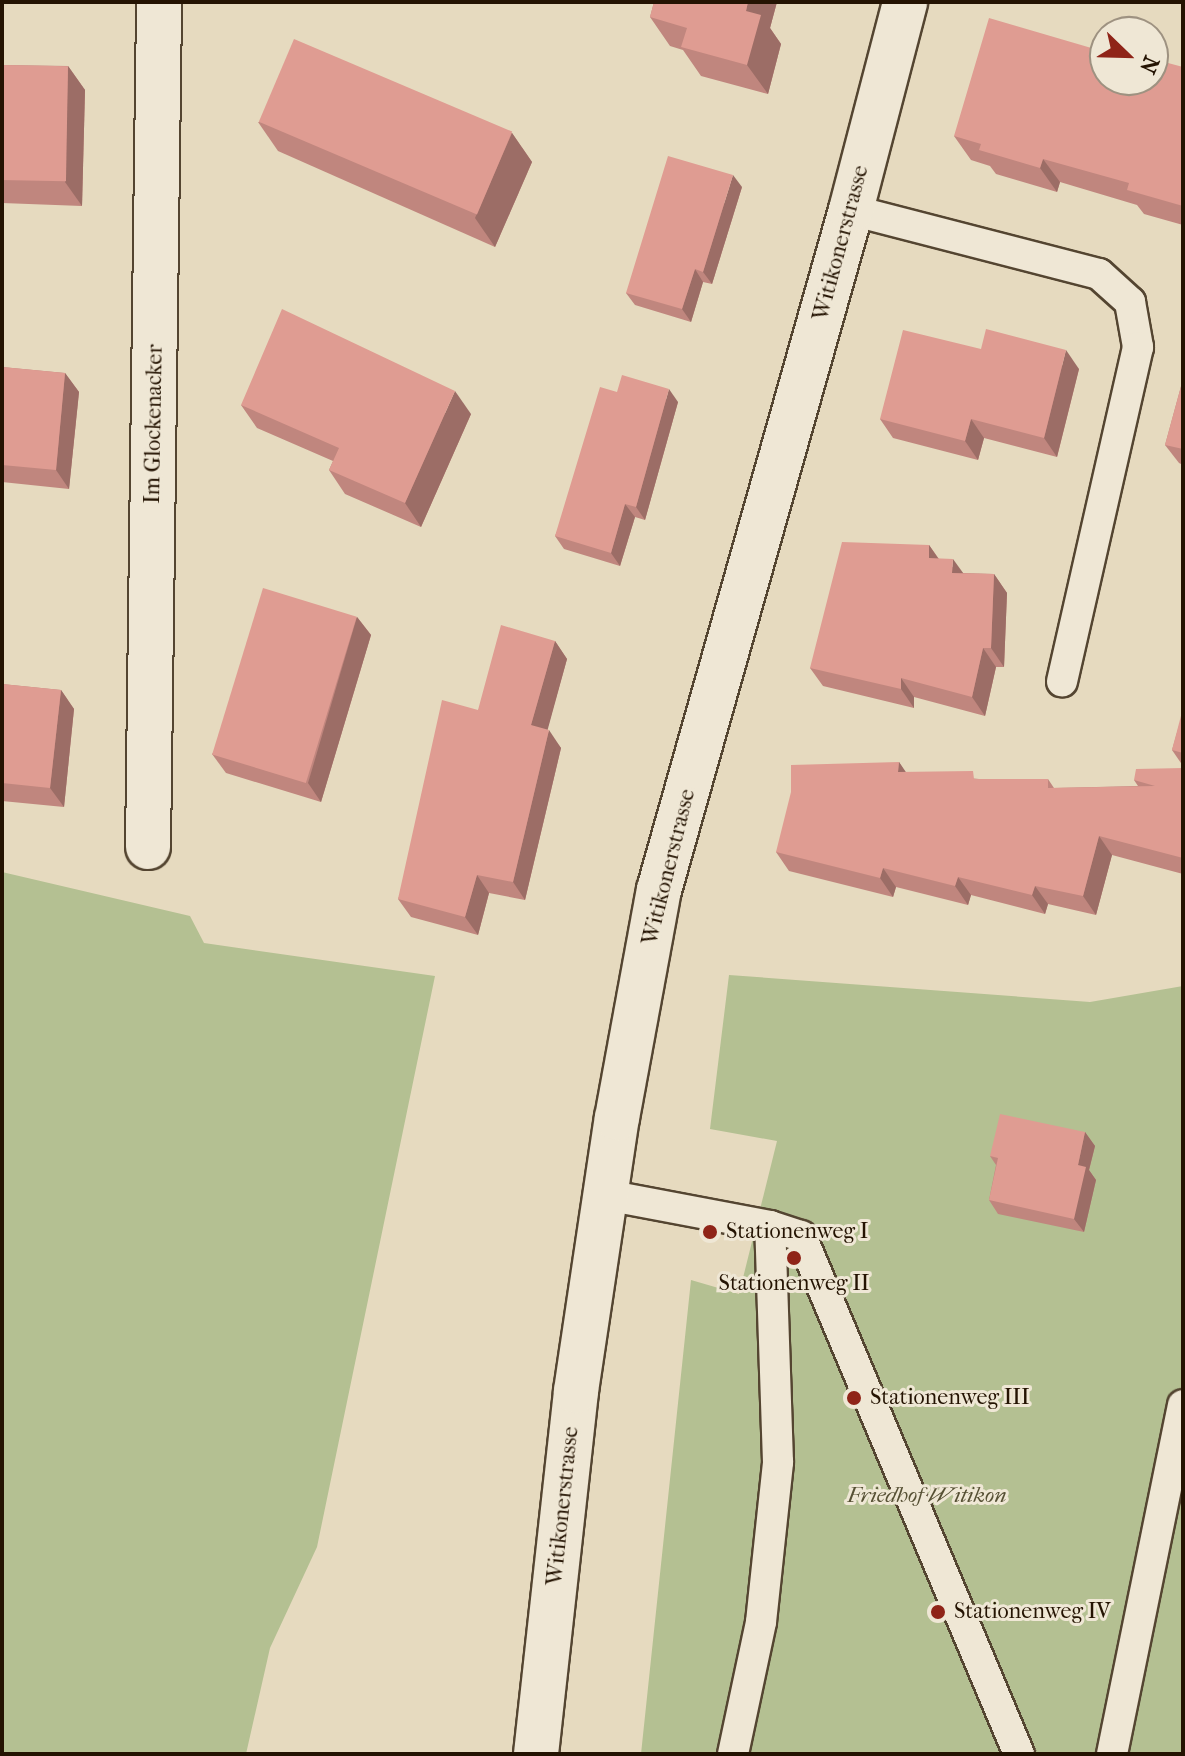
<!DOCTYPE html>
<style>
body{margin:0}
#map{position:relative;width:1185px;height:1756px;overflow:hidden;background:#e6dabf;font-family:"IM FELL French Canon",serif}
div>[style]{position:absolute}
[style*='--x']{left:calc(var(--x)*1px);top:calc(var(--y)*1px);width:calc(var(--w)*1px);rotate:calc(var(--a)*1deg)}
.green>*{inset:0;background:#b4c092}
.roads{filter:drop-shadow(2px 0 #544531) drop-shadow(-2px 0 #544531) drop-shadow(0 2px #544531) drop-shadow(0 -2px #544531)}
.lane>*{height:30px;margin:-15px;padding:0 15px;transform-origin:15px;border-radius:15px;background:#efe7d5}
.street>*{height:44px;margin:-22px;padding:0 22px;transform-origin:22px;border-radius:22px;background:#efe7d5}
.secondary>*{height:44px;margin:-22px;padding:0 22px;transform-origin:22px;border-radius:22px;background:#efe7d5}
.wall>*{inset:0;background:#c0867e}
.shaded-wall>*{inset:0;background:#9c6d66}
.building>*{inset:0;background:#df9c92;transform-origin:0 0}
.dots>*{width:22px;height:22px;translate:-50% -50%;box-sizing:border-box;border:4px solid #efe7d5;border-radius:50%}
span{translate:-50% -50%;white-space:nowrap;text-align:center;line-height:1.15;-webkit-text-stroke:6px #efe7d5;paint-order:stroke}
.street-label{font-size:22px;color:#241302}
.poi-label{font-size:22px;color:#241302}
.left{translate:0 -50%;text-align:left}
.park-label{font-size:22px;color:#565034;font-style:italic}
.frame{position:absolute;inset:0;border:4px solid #241302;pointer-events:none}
.north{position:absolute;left:1089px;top:16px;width:80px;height:80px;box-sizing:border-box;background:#efe7d5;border:2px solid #9e9281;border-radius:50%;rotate:113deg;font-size:22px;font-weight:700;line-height:32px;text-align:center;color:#241302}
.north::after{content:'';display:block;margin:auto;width:28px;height:36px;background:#8f2418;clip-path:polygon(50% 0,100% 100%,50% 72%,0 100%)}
</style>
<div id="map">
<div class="green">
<i style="clip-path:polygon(2px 872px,190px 916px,204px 943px,435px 976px,317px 1547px,270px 1648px,246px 1754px,2px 1754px)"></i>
<i style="clip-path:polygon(729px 975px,1090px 1002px,1183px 986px,1183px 1754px,641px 1754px,691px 1280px,739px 1294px,777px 1141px,710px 1129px)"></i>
</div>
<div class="roads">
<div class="lane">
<i style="--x:851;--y:210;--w:256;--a:14.5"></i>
<i style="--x:1099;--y:274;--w:42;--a:42.1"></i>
<i style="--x:1130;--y:302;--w:46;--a:79.9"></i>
<i style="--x:1138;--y:347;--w:343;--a:102.8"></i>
<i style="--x:606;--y:1195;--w:167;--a:10.7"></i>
<i style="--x:770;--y:1226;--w:33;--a:18"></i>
<i style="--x:801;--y:1236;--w:562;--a:67.18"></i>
<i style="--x:733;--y:1754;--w:135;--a:-78"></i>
<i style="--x:761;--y:1622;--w:161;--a:-83.9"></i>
<i style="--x:778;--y:1462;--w:236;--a:-91.9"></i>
<i style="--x:1112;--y:1754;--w:356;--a:-78.5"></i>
</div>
<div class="street">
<i style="--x:148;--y:847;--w:845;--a:-89.25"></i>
</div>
<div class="secondary">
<i style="--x:536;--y:1754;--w:365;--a:-83.7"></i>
<i style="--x:576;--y:1391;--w:276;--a:-81.5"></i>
<i style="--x:617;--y:1118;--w:232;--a:-79.6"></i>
<i style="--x:659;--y:890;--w:707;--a:-74.23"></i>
<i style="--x:851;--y:210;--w:215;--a:-75.4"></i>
</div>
</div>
<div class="wall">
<i style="clip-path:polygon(654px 2px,777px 2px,770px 28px,781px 44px,768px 94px,701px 76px,683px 50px,670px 46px,650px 17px)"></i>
<i style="clip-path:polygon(2px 65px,68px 66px,85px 90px,82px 206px,2px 203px)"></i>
<i style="clip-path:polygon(1183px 67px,1183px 225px,1144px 214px,1137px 205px,1060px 182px,1057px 192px,996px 174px,990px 166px,971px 160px,954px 136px,1105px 80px)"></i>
<i style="clip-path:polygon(258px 122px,512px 133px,532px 162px,495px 247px,278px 151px)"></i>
<i style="clip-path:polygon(742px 187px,712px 284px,703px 282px,691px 322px,635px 305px,626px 293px)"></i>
<i style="clip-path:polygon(981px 349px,1079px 369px,1057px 457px,984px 438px,978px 460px,893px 438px,880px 419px)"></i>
<i style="clip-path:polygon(2px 367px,65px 373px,79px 392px,69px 489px,2px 482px)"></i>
<i style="clip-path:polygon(1183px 379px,1183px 465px,1179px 463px,1165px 445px)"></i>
<i style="clip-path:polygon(617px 392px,678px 402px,645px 520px,635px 517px,620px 566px,564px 549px,555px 536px)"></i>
<i style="clip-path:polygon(241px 405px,471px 414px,421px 527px,345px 494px,329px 470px,333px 461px,257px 428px)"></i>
<i style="clip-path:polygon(929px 545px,939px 559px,963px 573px,994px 574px,1007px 593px,1004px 667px,996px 667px,985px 716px,914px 697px,914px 708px,823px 686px,810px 668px)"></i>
<i style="clip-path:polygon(357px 617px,371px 635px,321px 802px,226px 773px,212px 754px)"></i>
<i style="clip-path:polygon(555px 641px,567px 659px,547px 730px,561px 748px,525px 900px,489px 893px,478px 935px,411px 917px,398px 899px,478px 710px)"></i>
<i style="clip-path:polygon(2px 684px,61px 690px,74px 709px,64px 807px,2px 801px)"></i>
<i style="clip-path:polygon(1183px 712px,1183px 766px,1172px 750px)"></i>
<i style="clip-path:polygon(899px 762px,905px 772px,979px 779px,1048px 779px,1054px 788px,1138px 786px,1134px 780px,1183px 768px,1183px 874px,1112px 855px,1096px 915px,1048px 904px,1045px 914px,971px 895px,968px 905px,896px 887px,893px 897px,789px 871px,776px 852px)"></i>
<i style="clip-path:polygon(1085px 1132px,1095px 1146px,1089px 1170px,1096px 1180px,1084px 1232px,998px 1214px,989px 1200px,996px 1165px,990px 1156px)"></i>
</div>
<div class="shaded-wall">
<i style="clip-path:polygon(748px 2px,777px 2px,770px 28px,781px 44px,768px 94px,747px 65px,746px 11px)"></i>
<i style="clip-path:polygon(68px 66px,85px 90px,82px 206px,65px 182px)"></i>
<i style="clip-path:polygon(512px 133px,532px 162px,495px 247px,475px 218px)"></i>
<i style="clip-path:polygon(1043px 159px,1060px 182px,1057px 192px,1040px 168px)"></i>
<i style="clip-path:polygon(733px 175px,742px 187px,712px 284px,703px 272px)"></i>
<i style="clip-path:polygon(695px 269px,703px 282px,691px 322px,682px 309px)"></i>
<i style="clip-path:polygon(1066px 350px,1079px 369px,1057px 457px,1044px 438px)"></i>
<i style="clip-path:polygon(65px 373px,79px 392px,69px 489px,56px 470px)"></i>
<i style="clip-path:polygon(669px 389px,678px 402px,645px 520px,636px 507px)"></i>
<i style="clip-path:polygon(455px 391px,471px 414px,421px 527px,405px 503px)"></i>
<i style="clip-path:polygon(971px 419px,984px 438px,978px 460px,965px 441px)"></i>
<i style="clip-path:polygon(625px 504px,635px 517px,620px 566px,611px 553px)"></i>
<i style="clip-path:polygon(929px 545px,942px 564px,929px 558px)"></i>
<i style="clip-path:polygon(953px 559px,966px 577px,952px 573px)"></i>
<i style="clip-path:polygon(994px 574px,1007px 593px,1004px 667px,991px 648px)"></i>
<i style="clip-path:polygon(357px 617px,371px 635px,321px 802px,308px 783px)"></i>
<i style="clip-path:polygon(555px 641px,567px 659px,544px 743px,531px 725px)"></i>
<i style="clip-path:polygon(983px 648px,996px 667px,985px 716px,972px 697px)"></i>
<i style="clip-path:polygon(901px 678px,914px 697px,914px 708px,901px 689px)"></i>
<i style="clip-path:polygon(61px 690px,74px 709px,64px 807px,50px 788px)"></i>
<i style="clip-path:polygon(549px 730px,561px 748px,525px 900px,513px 882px)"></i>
<i style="clip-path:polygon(899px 762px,912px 781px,898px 772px)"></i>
<i style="clip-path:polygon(1099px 836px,1112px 855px,1096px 915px,1083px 896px)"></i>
<i style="clip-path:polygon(883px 868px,896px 887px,893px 897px,880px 878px)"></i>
<i style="clip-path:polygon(477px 875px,489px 893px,478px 935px,465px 917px)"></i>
<i style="clip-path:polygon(958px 877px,971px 895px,968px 905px,955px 886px)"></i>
<i style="clip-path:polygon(1035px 886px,1048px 904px,1045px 914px,1032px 895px)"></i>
<i style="clip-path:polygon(1085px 1132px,1095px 1146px,1089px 1170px,1096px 1180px,1084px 1232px,1074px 1219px,1078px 1165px)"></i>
</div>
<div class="building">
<i style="clip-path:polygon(654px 2px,748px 2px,746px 11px,761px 15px,747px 65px,681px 47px,687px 28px,650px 17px)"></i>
<i style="clip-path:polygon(989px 18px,1105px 52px,1105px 80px,1153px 80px,1153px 59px,1183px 67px,1183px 206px,1127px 190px,1129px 183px,1043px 159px,1040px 168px,979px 150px,981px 144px,954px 136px)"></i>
<i style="left:294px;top:39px;width:237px;height:90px;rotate:23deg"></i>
<i style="left:2px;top:65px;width:66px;height:115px;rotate:1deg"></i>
<i style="clip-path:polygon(668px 156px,733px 175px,703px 272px,695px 269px,682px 309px,626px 293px)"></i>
<i style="clip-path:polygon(282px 309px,455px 391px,405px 503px,329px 470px,339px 448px,241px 405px)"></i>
<i style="clip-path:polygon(986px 329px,1066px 350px,1044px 438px,971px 419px,965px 441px,880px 419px,903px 330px,981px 349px)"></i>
<i style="clip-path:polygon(2px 367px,65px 373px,56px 470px,2px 465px)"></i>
<i style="clip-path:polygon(622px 375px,669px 389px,636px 507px,625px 504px,611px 553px,555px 536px,600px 387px,617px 392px)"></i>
<i style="clip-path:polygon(1183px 379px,1183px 449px,1165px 445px)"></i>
<i style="clip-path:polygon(842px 542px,929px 545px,929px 558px,953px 559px,952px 573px,994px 574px,991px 648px,983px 648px,972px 697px,901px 678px,901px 689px,810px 668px)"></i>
<i style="left:263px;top:588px;width:98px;height:174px;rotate:17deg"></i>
<i style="clip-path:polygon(501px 625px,555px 641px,531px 725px,549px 730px,513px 882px,477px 875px,465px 917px,398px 899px,442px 700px,478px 710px)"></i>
<i style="clip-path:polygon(2px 684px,61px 690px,50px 788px,2px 783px)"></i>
<i style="clip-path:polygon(1182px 712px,1183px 712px,1183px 753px,1172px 750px)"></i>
<i style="clip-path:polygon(899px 762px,898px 772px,973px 771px,974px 779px,1048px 779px,1048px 788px,1155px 786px,1134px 780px,1136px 769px,1183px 768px,1183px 858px,1099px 836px,1083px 896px,1035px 886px,1032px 895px,958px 877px,955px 886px,883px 868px,880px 878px,776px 852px,791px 792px,791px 765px)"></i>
<i style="clip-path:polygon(1000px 1114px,1085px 1132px,1078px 1165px,1086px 1167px,1074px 1219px,989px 1200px,998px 1158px,990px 1156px)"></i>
</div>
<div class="dots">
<i style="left:710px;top:1232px;background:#8f2418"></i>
<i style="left:794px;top:1258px;background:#8f2418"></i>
<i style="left:854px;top:1398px;background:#8f2418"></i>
<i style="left:938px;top:1612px;background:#8f2418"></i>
</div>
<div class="street-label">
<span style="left:841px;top:243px;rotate:-75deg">Witikonerstrasse</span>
<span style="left:154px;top:424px;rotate:-89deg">Im Glockenacker</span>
<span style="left:669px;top:867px;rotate:-76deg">Witikonerstrasse</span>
<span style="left:563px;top:1506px;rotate:-84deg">Witikonerstrasse</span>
</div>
<div class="poi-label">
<span class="left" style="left:726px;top:1232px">Stationenweg I</span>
<span style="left:794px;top:1284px">Stationenweg II</span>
<span class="left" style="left:870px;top:1398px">Stationenweg III</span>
<span class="left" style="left:954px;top:1612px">Stationenweg IV</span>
</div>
<div class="park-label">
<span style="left:927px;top:1496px">Friedhof Witikon</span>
</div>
<div class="frame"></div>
<div class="north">N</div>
</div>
